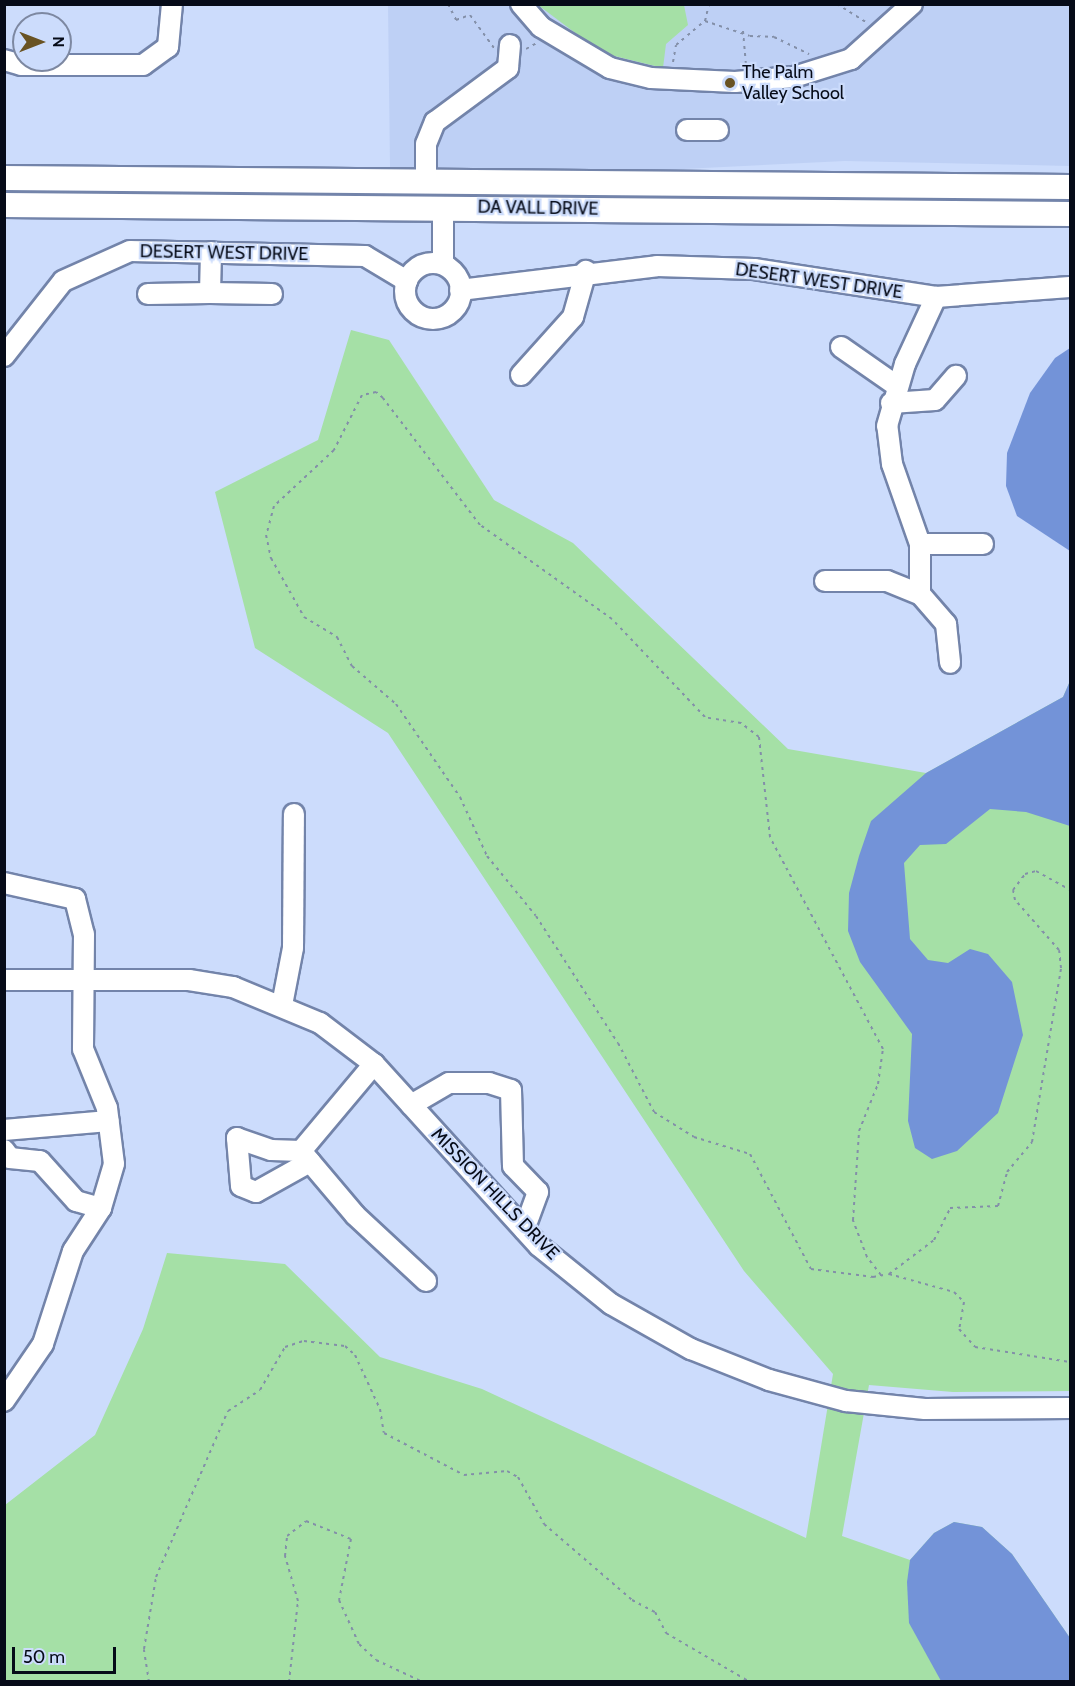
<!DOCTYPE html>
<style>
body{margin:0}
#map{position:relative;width:1075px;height:1686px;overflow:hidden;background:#ccdcfc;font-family:Cabin,sans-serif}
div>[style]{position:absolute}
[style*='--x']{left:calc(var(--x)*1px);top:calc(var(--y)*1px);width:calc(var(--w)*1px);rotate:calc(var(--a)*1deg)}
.built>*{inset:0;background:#bed0f5}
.green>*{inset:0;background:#a5e0a6}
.water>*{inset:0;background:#7393d8}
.path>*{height:2px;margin-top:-1px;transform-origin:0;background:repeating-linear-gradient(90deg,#838fa8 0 3px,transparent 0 7.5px)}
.roads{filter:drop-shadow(2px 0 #7384aa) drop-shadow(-2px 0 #7384aa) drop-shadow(0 2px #7384aa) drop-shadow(0 -2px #7384aa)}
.minor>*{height:20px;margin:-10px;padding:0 10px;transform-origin:10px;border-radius:10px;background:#fff}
.minor>.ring{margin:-10px;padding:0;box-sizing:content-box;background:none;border:20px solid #fff;border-radius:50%}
.major>*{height:24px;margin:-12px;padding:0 12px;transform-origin:12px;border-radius:12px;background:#fff}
.dots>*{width:16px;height:16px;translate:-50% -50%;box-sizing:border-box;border:3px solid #ccdcfc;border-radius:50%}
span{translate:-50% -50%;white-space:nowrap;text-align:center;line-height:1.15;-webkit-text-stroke:4.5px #ccdcfc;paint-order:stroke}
.poi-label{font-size:18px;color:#060b18}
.left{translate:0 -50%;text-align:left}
.street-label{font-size:18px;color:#060b18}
.frame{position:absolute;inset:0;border:6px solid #060b18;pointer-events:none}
.north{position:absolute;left:12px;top:12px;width:60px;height:60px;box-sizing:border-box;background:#ccdcfc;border:2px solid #7d88a1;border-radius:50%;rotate:90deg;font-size:16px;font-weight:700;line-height:24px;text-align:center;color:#060b18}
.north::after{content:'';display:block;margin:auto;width:21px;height:27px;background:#695323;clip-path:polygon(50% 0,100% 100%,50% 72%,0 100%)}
.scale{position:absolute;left:12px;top:1647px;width:104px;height:27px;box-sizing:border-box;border:3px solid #060b18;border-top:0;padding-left:8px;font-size:18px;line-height:21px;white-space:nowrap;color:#060b18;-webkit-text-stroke:4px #ccdcfc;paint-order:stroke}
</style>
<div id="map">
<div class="built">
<i style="clip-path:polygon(388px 5px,1070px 5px,1070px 166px,845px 161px,663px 170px,390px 167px)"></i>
</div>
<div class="green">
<i style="clip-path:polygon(538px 5px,684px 5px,688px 25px,666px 44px,663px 68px,602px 53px)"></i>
<i style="clip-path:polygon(351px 330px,389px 340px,494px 500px,573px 543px,788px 749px,926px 773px,1063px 697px,1070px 681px,1070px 1391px,953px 1392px,869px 1385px,842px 1536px,910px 1560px,934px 1533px,954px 1522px,982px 1527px,1012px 1554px,1070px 1638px,1070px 1681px,5px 1682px,5px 1505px,95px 1435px,143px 1329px,167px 1253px,285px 1264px,380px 1357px,482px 1389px,806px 1538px,833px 1374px,744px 1271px,388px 733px,255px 648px,215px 492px,318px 440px)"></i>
</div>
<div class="water">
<i style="clip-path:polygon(1070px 348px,1070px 551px,1017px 516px,1006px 486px,1007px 453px,1030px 393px,1055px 358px)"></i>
<i style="clip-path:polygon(1070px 681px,1070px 826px,1026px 812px,990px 809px,946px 844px,920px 845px,904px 863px,910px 939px,928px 960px,948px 963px,970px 949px,988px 954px,1012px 982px,1023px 1035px,998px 1113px,957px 1151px,932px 1159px,915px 1148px,908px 1121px,912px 1034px,860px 962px,848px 931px,849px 893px,859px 856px,871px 821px,926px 773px,1063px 697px)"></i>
<i style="clip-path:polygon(954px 1522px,982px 1527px,1012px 1554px,1070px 1638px,1070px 1681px,941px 1681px,909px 1623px,907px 1582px,910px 1560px,934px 1533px)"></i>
</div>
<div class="path">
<i style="--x:448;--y:4;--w:18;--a:63"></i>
<i style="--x:456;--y:20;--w:15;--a:-20"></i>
<i style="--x:470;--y:15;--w:41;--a:54"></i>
<i style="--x:837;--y:4;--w:36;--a:32"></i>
<i style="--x:705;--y:21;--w:17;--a:-77"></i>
<i style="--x:743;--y:31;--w:33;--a:85"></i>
<i style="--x:526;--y:49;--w:13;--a:-29"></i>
<i style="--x:673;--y:62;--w:17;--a:-80"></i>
<i style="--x:676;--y:45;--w:38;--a:-40"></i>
<i style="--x:705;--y:21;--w:47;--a:18.4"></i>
<i style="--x:750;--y:36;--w:24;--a:2"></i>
<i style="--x:774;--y:37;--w:39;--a:26"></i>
<i style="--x:889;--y:1274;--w:56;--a:-37.1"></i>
<i style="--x:934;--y:1240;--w:36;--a:-63"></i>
<i style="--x:950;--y:1208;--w:48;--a:-2.4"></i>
<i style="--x:998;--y:1206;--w:35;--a:-75"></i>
<i style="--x:1007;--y:1172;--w:39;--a:-50"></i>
<i style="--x:1032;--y:1142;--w:176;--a:-80.5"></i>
<i style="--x:1061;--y:968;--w:18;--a:-96"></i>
<i style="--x:1059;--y:950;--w:67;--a:-131.3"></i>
<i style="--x:1015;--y:900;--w:10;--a:-101"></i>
<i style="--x:1013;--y:890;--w:20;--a:-53"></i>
<i style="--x:1025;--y:874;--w:11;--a:-15"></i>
<i style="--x:1036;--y:871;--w:39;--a:29"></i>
<i style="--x:881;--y:1275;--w:23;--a:-128"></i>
<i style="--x:867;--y:1257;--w:40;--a:-111"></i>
<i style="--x:853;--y:1220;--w:89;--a:-86.1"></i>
<i style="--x:859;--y:1131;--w:51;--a:-68"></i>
<i style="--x:878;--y:1084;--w:35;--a:-82"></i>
<i style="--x:883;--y:1049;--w:240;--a:-118.1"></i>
<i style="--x:770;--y:837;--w:101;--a:-96.3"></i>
<i style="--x:759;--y:737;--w:23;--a:-142"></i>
<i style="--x:741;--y:723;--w:36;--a:-171"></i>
<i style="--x:705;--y:717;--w:135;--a:-133.5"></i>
<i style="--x:612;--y:619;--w:162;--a:-144.5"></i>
<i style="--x:480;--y:525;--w:160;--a:-127.4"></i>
<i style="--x:383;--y:398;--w:9;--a:-139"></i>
<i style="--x:376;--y:392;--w:14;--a:168"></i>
<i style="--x:362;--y:395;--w:62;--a:117"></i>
<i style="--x:334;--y:450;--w:82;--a:137"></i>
<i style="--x:274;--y:506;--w:30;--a:105"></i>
<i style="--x:266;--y:535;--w:24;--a:78"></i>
<i style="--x:271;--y:558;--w:68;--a:60.8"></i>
<i style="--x:304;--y:617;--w:39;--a:31"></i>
<i style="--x:337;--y:637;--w:33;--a:63"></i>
<i style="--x:352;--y:666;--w:58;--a:40.8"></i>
<i style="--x:396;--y:704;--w:113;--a:55.5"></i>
<i style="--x:460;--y:797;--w:65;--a:65.4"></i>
<i style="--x:487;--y:856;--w:77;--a:50.8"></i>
<i style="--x:536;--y:916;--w:151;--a:57.2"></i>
<i style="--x:618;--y:1043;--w:78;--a:62.4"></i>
<i style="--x:654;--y:1112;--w:47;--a:32"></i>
<i style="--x:694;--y:1137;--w:59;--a:16.9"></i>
<i style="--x:750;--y:1154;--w:130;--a:62.1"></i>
<i style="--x:811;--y:1269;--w:63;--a:7.4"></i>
<i style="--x:873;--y:1277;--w:16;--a:-11"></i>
<i style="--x:889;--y:1274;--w:67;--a:15.5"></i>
<i style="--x:954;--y:1292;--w:14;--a:45"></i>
<i style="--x:964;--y:1302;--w:27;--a:100"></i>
<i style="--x:959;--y:1329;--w:24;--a:48"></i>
<i style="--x:975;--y:1347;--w:96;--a:9"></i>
<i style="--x:149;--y:1682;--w:33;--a:-99"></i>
<i style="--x:144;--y:1649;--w:73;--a:-80.5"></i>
<i style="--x:156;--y:1577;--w:181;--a:-66.6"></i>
<i style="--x:228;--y:1411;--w:38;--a:-33"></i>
<i style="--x:260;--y:1390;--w:50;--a:-59.8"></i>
<i style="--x:285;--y:1347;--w:20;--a:-18"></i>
<i style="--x:304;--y:1341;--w:41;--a:7"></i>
<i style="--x:345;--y:1346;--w:13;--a:42"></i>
<i style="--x:355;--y:1355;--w:60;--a:65.2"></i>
<i style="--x:380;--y:1409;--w:24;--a:81"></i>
<i style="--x:384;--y:1433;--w:90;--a:27.7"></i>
<i style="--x:464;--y:1475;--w:43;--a:-5.3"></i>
<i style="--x:507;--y:1471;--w:13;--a:29"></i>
<i style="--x:518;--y:1477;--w:54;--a:61"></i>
<i style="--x:544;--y:1524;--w:116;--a:40.8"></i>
<i style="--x:632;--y:1600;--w:26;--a:28"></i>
<i style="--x:655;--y:1612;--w:24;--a:62"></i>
<i style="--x:666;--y:1633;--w:97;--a:30.3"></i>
<i style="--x:289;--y:1682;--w:81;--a:-83.7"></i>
<i style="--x:298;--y:1601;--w:47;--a:-106.1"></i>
<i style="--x:285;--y:1556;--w:20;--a:-84"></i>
<i style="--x:287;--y:1536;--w:24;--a:-38"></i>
<i style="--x:306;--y:1521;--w:48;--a:21.8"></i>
<i style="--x:351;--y:1539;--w:62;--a:101.1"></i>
<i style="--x:339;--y:1600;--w:48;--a:65.6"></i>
<i style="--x:359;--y:1644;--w:23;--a:43"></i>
<i style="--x:376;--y:1660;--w:52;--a:25.1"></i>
</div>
<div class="roads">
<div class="minor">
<i style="--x:521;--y:4;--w:30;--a:49"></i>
<i style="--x:541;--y:27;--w:80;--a:30.7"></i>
<i style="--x:610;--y:68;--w:42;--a:13.7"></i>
<i style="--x:651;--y:78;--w:84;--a:2.7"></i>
<i style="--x:735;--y:82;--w:59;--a:-4.8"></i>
<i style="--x:794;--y:77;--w:60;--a:-17.5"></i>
<i style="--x:851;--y:59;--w:82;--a:-42"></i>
<i style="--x:4;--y:60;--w:18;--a:16"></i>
<i style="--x:21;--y:65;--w:122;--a:0"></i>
<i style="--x:143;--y:65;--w:31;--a:-36"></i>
<i style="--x:168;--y:47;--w:43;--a:-84.7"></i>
<i style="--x:687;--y:130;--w:31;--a:0"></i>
<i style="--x:426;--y:182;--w:38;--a:-90"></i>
<i style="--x:426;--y:144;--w:24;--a:-68"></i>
<i style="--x:435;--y:122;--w:91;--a:-36.5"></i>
<i style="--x:508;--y:68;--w:23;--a:-85"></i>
<i style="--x:211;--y:252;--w:41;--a:91.4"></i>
<i style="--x:210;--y:293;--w:62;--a:0.9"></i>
<i style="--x:443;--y:262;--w:55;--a:-90"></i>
<i class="ring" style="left:405px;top:263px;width:36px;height:36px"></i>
<i style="--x:460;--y:290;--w:198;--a:-6.9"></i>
<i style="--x:657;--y:266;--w:97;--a:1.8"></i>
<i style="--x:754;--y:269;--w:184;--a:8.7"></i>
<i style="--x:936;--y:297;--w:134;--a:-4.3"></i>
<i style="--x:148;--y:294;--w:62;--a:-0.9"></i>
<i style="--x:841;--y:347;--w:68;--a:34.9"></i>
<i style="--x:4;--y:356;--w:95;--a:-51.8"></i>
<i style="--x:63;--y:281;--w:73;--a:-24.1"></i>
<i style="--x:130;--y:251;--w:235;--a:1.2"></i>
<i style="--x:365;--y:256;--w:49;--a:30.8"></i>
<i style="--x:521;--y:375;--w:78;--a:-48.1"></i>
<i style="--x:573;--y:317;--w:48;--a:-74.2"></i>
<i style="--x:891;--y:403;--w:44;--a:-3.9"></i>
<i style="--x:935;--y:400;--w:32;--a:-49"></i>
<i style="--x:920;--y:544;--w:63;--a:0"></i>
<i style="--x:825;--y:581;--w:62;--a:0"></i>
<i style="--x:887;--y:581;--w:35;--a:22"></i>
<i style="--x:920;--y:594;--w:40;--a:49"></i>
<i style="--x:946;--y:624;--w:39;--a:84"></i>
<i style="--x:920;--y:594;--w:50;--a:-90"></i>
<i style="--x:920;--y:544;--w:85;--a:-109.3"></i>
<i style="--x:892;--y:464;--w:38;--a:-97"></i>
<i style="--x:887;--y:426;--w:65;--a:-73.8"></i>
<i style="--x:905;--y:364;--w:74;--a:-65.2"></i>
<i style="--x:4;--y:883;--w:73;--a:12.7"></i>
<i style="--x:75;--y:899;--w:36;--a:76"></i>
<i style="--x:84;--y:934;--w:115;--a:90.5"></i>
<i style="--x:83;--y:1049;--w:64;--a:67.9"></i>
<i style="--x:107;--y:1108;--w:56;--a:82.9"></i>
<i style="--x:114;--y:1164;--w:46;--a:106.5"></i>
<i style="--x:101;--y:1208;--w:51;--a:123.1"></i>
<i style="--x:73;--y:1251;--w:98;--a:107.9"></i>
<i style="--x:43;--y:1344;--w:69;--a:124.4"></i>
<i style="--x:4;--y:980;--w:185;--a:0"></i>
<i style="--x:189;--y:980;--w:45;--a:9"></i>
<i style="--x:233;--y:987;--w:94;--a:22.5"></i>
<i style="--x:320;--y:1023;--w:68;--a:37.2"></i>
<i style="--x:374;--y:1064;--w:246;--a:47.8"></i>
<i style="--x:539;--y:1246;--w:92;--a:38.9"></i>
<i style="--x:611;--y:1304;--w:92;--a:29.4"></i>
<i style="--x:691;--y:1349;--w:84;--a:21.7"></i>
<i style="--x:769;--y:1380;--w:80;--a:15.3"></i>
<i style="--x:846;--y:1401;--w:79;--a:5.8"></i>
<i style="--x:925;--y:1409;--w:145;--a:-0.4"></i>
<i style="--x:282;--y:1005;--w:58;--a:-79.1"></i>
<i style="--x:293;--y:948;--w:134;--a:-89.6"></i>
<i style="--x:374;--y:1064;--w:114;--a:130"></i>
<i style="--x:301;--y:1151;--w:84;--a:49.8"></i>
<i style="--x:355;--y:1215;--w:97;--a:42.9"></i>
<i style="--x:411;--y:1105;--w:44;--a:-30.1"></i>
<i style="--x:449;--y:1083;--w:40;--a:0"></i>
<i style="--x:489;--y:1083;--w:23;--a:18"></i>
<i style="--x:511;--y:1090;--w:76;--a:88.5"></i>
<i style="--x:513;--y:1166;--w:36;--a:46"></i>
<i style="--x:538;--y:1192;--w:40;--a:110.2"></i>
<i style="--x:4;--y:1130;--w:105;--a:-4.9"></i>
<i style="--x:4;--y:1150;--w:10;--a:53"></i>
<i style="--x:10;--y:1158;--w:30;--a:6"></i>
<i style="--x:40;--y:1161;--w:54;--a:48"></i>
<i style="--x:76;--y:1201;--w:26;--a:16"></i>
<i style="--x:301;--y:1151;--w:30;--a:-178"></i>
<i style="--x:271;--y:1150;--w:36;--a:-161"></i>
<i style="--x:237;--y:1138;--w:48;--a:85.2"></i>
<i style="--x:241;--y:1186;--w:16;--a:22"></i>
<i style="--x:256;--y:1192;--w:62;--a:-29.1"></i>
</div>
<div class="major">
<i style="--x:4;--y:178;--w:1066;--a:0.48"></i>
<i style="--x:4;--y:205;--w:1066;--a:0.48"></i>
</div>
</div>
<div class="dots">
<i style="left:730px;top:83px;background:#695323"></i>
</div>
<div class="poi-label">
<span class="left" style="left:742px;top:83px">The Palm<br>Valley School</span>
</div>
<div class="street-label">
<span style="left:538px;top:208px;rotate:1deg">DA VALL DRIVE</span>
<span style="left:224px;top:253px;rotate:1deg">DESERT WEST DRIVE</span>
<span style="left:819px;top:281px;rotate:8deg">DESERT WEST DRIVE</span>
<span style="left:495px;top:1194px;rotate:46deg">MISSION HILLS DRIVE</span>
</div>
<div class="frame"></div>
<div class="north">N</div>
<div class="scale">50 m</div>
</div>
